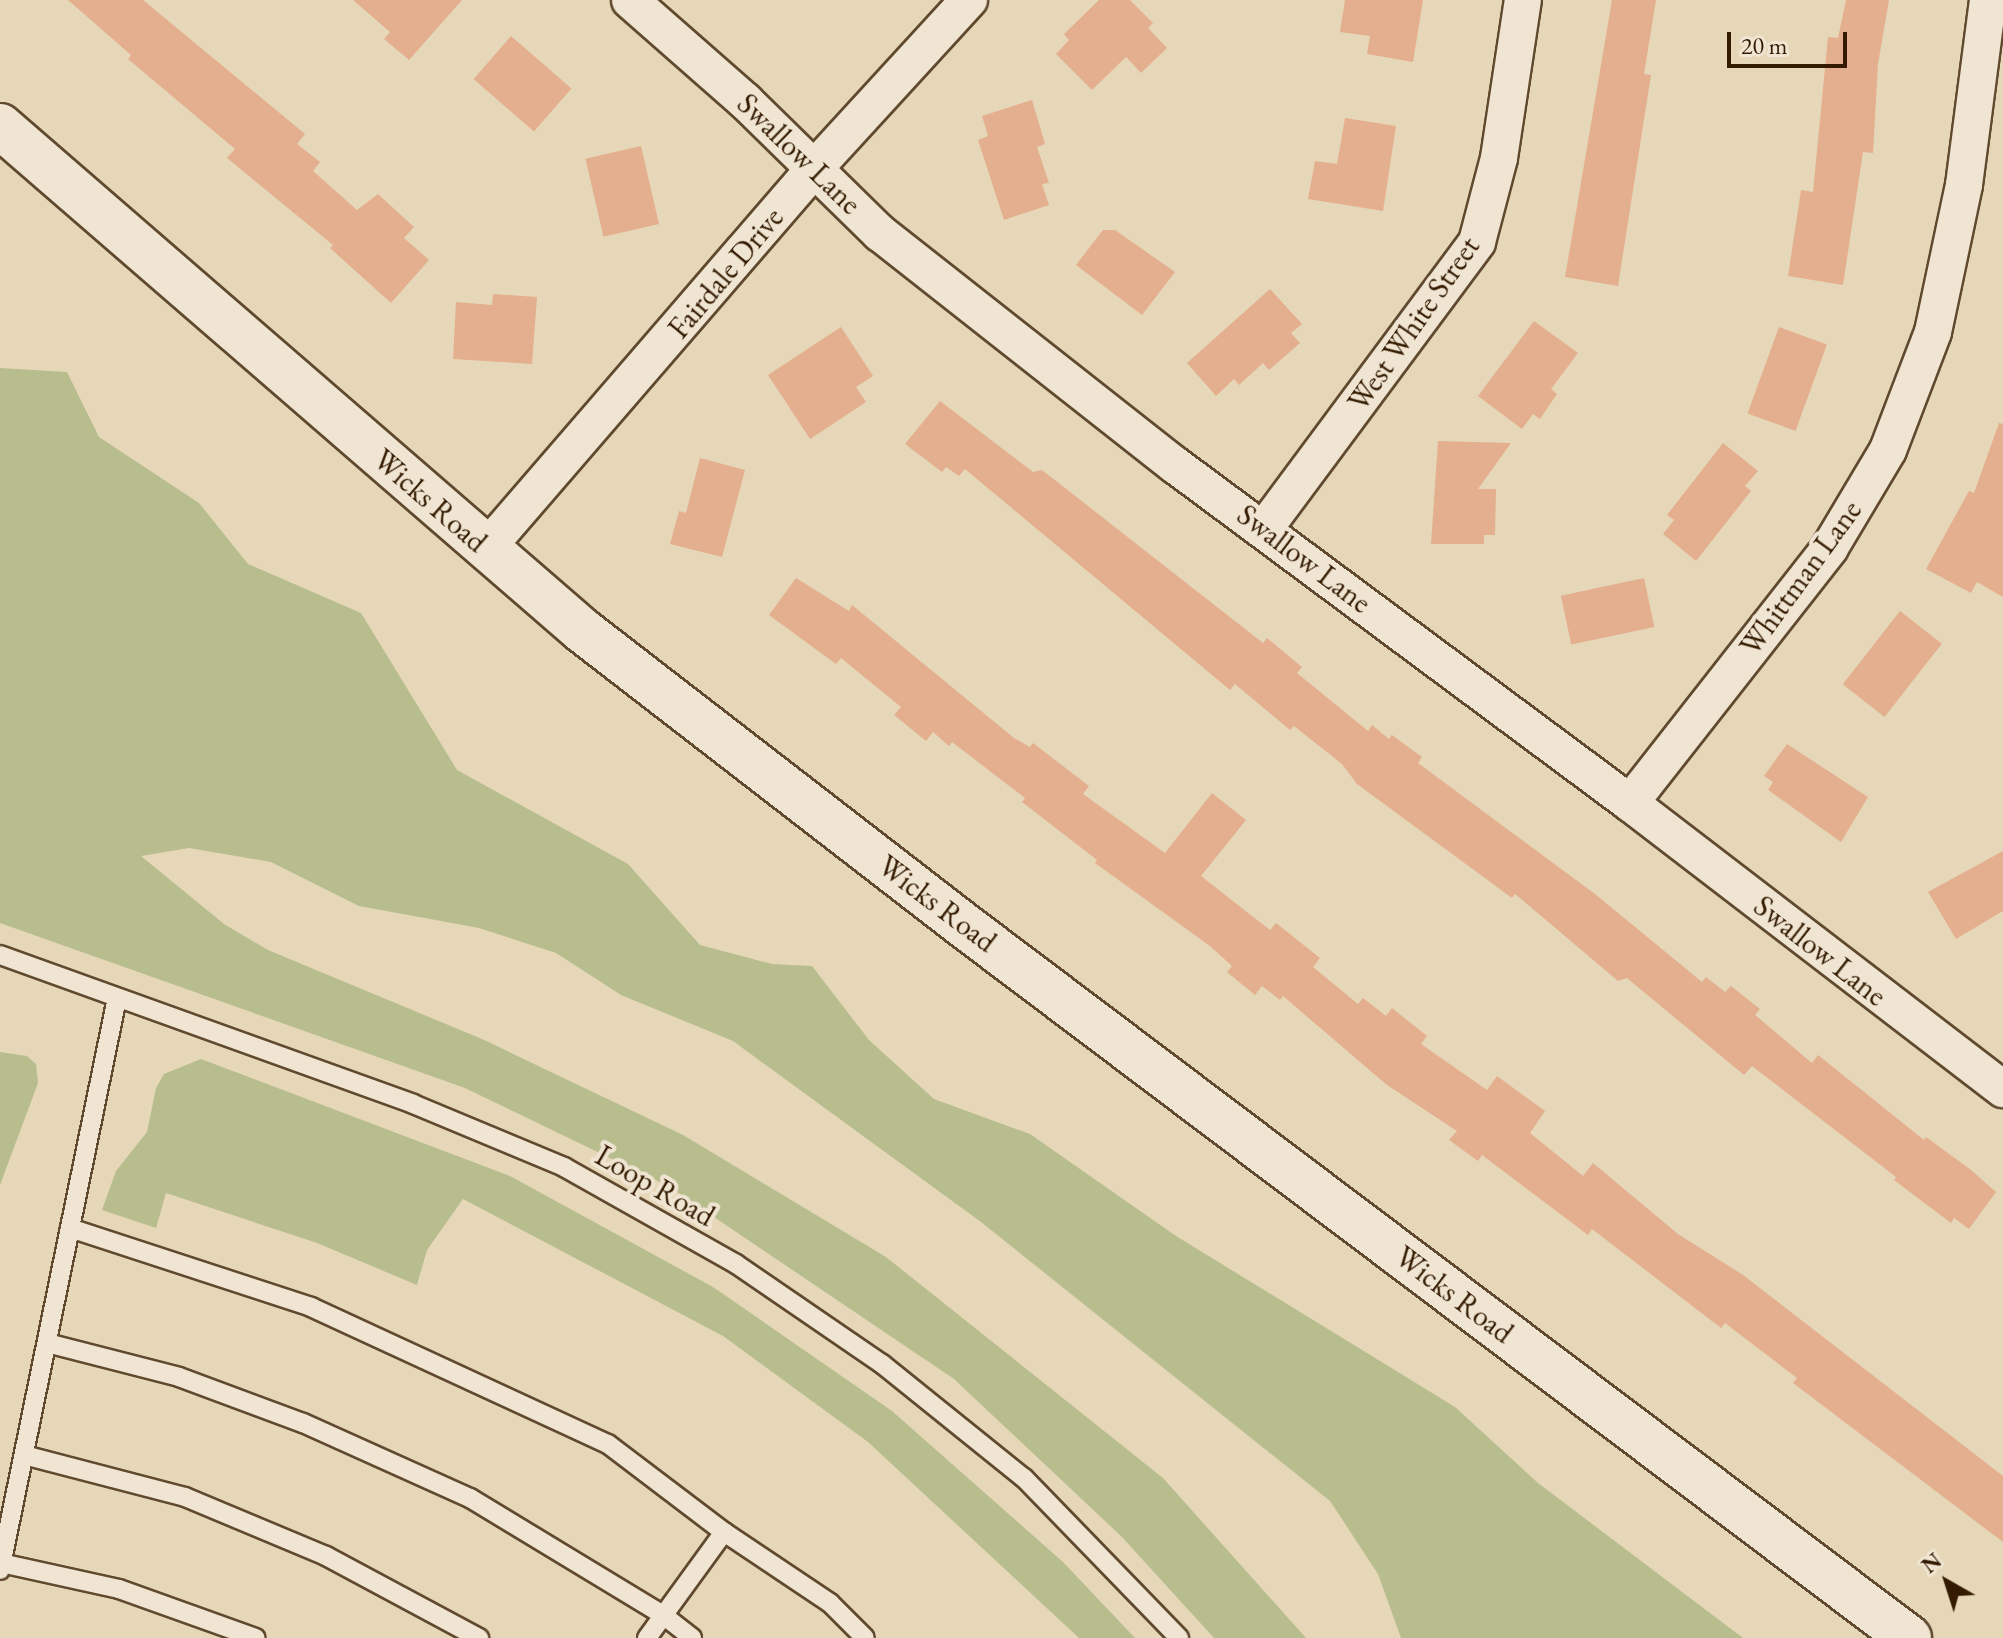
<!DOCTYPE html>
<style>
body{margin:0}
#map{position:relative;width:2003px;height:1638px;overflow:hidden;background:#e6d7b9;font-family:"EB Garamond",serif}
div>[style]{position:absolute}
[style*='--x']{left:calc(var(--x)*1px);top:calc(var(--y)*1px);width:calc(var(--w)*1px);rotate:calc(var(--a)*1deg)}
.green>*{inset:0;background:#b8bd8d}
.building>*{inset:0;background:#e3af8e;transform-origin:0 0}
.roads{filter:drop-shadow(2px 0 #60492e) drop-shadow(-2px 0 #60492e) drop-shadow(0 2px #60492e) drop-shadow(0 -2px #60492e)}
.service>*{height:18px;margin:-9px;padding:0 9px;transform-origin:9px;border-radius:9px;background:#efe5d2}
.minor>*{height:36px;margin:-18px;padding:0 18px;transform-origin:18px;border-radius:18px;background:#efe5d2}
.secondary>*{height:44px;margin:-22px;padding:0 22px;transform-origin:22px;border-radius:22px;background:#efe5d2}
span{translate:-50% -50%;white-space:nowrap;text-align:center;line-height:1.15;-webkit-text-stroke:8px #efe5d2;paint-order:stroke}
.street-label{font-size:30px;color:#331a00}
.north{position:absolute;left:1907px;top:1542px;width:80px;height:80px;-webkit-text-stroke:6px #efe5d2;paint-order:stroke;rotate:321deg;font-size:22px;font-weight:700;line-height:32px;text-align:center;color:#331a00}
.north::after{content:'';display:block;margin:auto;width:28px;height:36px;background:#331a00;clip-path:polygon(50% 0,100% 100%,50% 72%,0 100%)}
.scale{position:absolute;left:1727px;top:32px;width:120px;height:36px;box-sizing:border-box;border:4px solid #331a00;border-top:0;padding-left:10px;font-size:24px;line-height:28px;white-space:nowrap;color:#331a00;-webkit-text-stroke:6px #efe5d2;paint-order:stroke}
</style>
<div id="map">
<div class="green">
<i style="clip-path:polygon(0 368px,67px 372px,99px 437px,199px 503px,248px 564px,361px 613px,457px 770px,628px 864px,700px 945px,772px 964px,812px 966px,869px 1040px,934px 1099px,1030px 1134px,1176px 1236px,1455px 1407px,1538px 1483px,1743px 1638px,1401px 1638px,1378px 1574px,1330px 1501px,981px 1222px,733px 1041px,621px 995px,556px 953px,479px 928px,359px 906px,271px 862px,189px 848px,141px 856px,224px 924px,268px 950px,482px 1039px,683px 1135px,886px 1257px,1163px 1478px,1306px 1638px,1214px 1638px,1122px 1537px,954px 1379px,668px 1186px,465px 1088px,0 923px)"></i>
<i style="clip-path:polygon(0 1052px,27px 1056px,36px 1064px,38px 1083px,0 1185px)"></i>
<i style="clip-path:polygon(201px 1059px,510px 1176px,713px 1287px,892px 1411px,1063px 1562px,1135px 1638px,1079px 1638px,868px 1442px,723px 1336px,463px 1199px,427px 1250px,417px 1285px,317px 1243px,166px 1193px,156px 1228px,102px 1210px,116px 1171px,147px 1132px,156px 1088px,164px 1074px)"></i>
</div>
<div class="building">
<i style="clip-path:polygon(68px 0,143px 0,305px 134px,297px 144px,320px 162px,313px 171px,357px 210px,378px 194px,414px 227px,404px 238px,429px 260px,391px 303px,330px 248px,333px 245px,227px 158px,235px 149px,128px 59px,131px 55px)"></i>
<i style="clip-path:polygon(353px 0,462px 0,409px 60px,384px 39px,390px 32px)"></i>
<i style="clip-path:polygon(1099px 0,1130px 0,1153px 23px,1148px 28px,1167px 48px,1141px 73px,1126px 57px,1092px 90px,1056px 54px,1069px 40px,1064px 34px)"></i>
<i style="clip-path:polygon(1345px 0,1423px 0,1413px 62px,1367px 54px,1370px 36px,1340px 32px)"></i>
<i style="clip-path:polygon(1612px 0,1656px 0,1644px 74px,1651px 75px,1618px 286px,1565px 277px)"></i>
<i style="clip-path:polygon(1846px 0,1889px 0,1878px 64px,1873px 153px,1863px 152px,1843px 285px,1788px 276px,1801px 190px,1813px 192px,1828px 37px,1838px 38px)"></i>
<i style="left:511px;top:36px;width:80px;height:57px;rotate:41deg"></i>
<i style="clip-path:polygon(1032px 100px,1045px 144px,1037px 147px,1049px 183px,1042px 184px,1049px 205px,1004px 220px,978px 140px,988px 136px,982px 116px)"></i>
<i style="clip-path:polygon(1345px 118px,1396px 126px,1383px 211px,1308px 199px,1315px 161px,1337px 164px)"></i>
<i style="left:641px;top:146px;width:80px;height:57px;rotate:77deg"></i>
<i style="clip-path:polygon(1103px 230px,1115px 230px,1175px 272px,1142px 315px,1076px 265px)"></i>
<i style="clip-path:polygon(1270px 289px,1302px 324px,1291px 333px,1300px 343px,1269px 370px,1263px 363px,1239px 385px,1234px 379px,1216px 396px,1187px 363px)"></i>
<i style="clip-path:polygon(493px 294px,537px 297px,532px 364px,453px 359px,456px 302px,492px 305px)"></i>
<i style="clip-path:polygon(1534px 321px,1578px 353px,1551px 389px,1557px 394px,1540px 419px,1533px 414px,1522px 429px,1478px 396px)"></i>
<i style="clip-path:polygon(841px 327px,873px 376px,856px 387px,866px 402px,810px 439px,768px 375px)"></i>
<i style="left:1779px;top:327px;width:51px;height:92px;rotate:20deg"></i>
<i style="clip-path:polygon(940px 401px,1033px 472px,1042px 470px,1263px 643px,1267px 638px,1302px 667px,1297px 673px,1368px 731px,1372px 725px,1389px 739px,1392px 735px,1422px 757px,1418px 763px,1595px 894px,1702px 982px,1706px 977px,1725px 992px,1731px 986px,1760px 1009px,1755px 1015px,1812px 1063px,1818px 1055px,1924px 1140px,1926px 1137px,1971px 1170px,1996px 1192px,1969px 1229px,1954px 1218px,1951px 1223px,1894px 1180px,1896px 1177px,1752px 1066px,1744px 1075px,1627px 978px,1618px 981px,1515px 894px,1512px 898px,1357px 784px,1342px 764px,1294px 726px,1290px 730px,1235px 684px,1230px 690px,965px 469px,959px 476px,946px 467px,942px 472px,905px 444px)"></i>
<i style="clip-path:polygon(1999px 423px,2003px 424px,2003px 597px,1977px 582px,1971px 593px,1926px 569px,1969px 491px,1974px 493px)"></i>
<i style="clip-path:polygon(1438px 441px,1511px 443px,1478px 489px,1496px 489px,1495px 535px,1484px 535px,1484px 544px,1431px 544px)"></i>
<i style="clip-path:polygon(1723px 443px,1758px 471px,1745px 486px,1751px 491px,1696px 561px,1663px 534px,1674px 520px,1667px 515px)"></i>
<i style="clip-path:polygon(700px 458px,745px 470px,722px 557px,670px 544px,679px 511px,686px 513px)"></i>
<i style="clip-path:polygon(796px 578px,849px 611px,852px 605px,1014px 738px,1030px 747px,1033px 743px,1089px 786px,1083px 794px,1165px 853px,1212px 793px,1246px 820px,1201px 876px,1270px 930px,1276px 923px,1320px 958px,1313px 967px,1358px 1004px,1363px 998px,1386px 1016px,1392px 1008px,1427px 1036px,1421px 1044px,1487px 1090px,1497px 1076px,1545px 1111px,1530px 1133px,1583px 1176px,1593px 1163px,1678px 1234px,1743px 1275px,2003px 1476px,2003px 1542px,1793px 1383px,1797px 1378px,1725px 1323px,1721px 1328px,1592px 1229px,1588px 1235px,1482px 1155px,1478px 1161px,1449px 1140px,1457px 1131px,1387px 1085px,1283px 996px,1280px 1000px,1262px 986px,1255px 995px,1227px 972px,1232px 966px,1210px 946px,1095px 863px,1097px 860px,1022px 802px,1025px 798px,952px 742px,949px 746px,933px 732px,926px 741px,894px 715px,901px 707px,841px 658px,836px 664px,769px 615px)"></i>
<i style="left:1644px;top:578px;width:50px;height:85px;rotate:78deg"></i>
<i style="left:1900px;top:611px;width:53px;height:93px;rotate:38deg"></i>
<i style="clip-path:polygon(1787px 744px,1868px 797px,1841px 842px,1768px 790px,1773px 782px,1764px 776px)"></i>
<i style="clip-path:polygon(2003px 851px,2003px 911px,1956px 939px,1928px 892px)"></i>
</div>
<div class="roads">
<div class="service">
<i style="--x:0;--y:955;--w:439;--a:19.8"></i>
<i style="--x:413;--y:1104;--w:164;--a:22.6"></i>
<i style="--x:564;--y:1167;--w:197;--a:29.4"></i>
<i style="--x:736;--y:1264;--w:177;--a:34.4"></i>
<i style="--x:882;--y:1364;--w:182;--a:38.8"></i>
<i style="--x:1024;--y:1478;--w:223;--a:45.9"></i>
<i style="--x:70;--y:1228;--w:254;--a:18.1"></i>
<i style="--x:311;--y:1307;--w:327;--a:24.8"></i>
<i style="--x:608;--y:1444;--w:146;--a:37.2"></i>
<i style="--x:724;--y:1532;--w:128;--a:33.8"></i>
<i style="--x:830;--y:1603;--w:49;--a:45"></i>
<i style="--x:47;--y:1343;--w:136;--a:14.4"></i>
<i style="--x:179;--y:1377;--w:132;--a:20.4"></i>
<i style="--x:303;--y:1423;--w:183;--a:24.2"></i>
<i style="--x:470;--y:1498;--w:226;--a:31.2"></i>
<i style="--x:663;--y:1615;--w:37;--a:38"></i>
<i style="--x:24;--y:1455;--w:166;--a:14.6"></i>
<i style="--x:185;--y:1497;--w:153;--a:22.7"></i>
<i style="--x:326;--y:1556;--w:174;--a:28.2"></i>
<i style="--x:1;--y:1563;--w:121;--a:12.4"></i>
<i style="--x:119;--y:1589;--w:145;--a:19.7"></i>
<i style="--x:0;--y:1570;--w:584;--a:-78.44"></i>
<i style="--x:647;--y:1638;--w:131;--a:-54"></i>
</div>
<div class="minor">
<i style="--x:630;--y:0;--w:153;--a:41.3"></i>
<i style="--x:745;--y:101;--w:189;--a:44.4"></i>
<i style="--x:880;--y:233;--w:375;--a:38.2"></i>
<i style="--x:1175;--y:465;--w:567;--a:36.61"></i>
<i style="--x:1630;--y:803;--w:470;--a:37.5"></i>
<i style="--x:1264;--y:529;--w:357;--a:-53.4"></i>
<i style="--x:1477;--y:242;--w:87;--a:-75.3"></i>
<i style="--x:1499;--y:158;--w:160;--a:-81.4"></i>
<i style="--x:486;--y:549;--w:501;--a:-49.21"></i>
<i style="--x:813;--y:170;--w:231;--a:-47.5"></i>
<i style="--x:1630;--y:803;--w:323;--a:-51.9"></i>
<i style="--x:1829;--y:549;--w:115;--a:-59.2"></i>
<i style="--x:1888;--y:450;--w:126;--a:-69.1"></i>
<i style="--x:1933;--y:332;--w:150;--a:-78.1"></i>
<i style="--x:1964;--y:185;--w:187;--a:-82.6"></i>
</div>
<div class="secondary">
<i style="--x:0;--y:126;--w:771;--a:40.9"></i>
<i style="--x:583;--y:631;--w:479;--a:37.7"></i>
<i style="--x:962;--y:924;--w:1186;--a:37.01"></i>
</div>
</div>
<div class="street-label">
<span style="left:799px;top:154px;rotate:44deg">Swallow Lane</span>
<span style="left:726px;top:273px;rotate:-50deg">Fairdale Drive</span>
<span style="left:1414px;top:324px;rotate:-55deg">West White Street</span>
<span style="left:430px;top:501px;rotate:41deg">Wicks Road</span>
<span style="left:1304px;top:559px;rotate:37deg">Swallow Lane</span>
<span style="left:1801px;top:578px;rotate:-54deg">Whittman Lane</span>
<span style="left:937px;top:904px;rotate:37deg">Wicks Road</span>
<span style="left:1820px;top:951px;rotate:38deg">Swallow Lane</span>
<span style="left:655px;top:1186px;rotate:30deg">Loop Road</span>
<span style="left:1454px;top:1295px;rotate:37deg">Wicks Road</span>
</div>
<div class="north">N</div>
<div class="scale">20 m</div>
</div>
